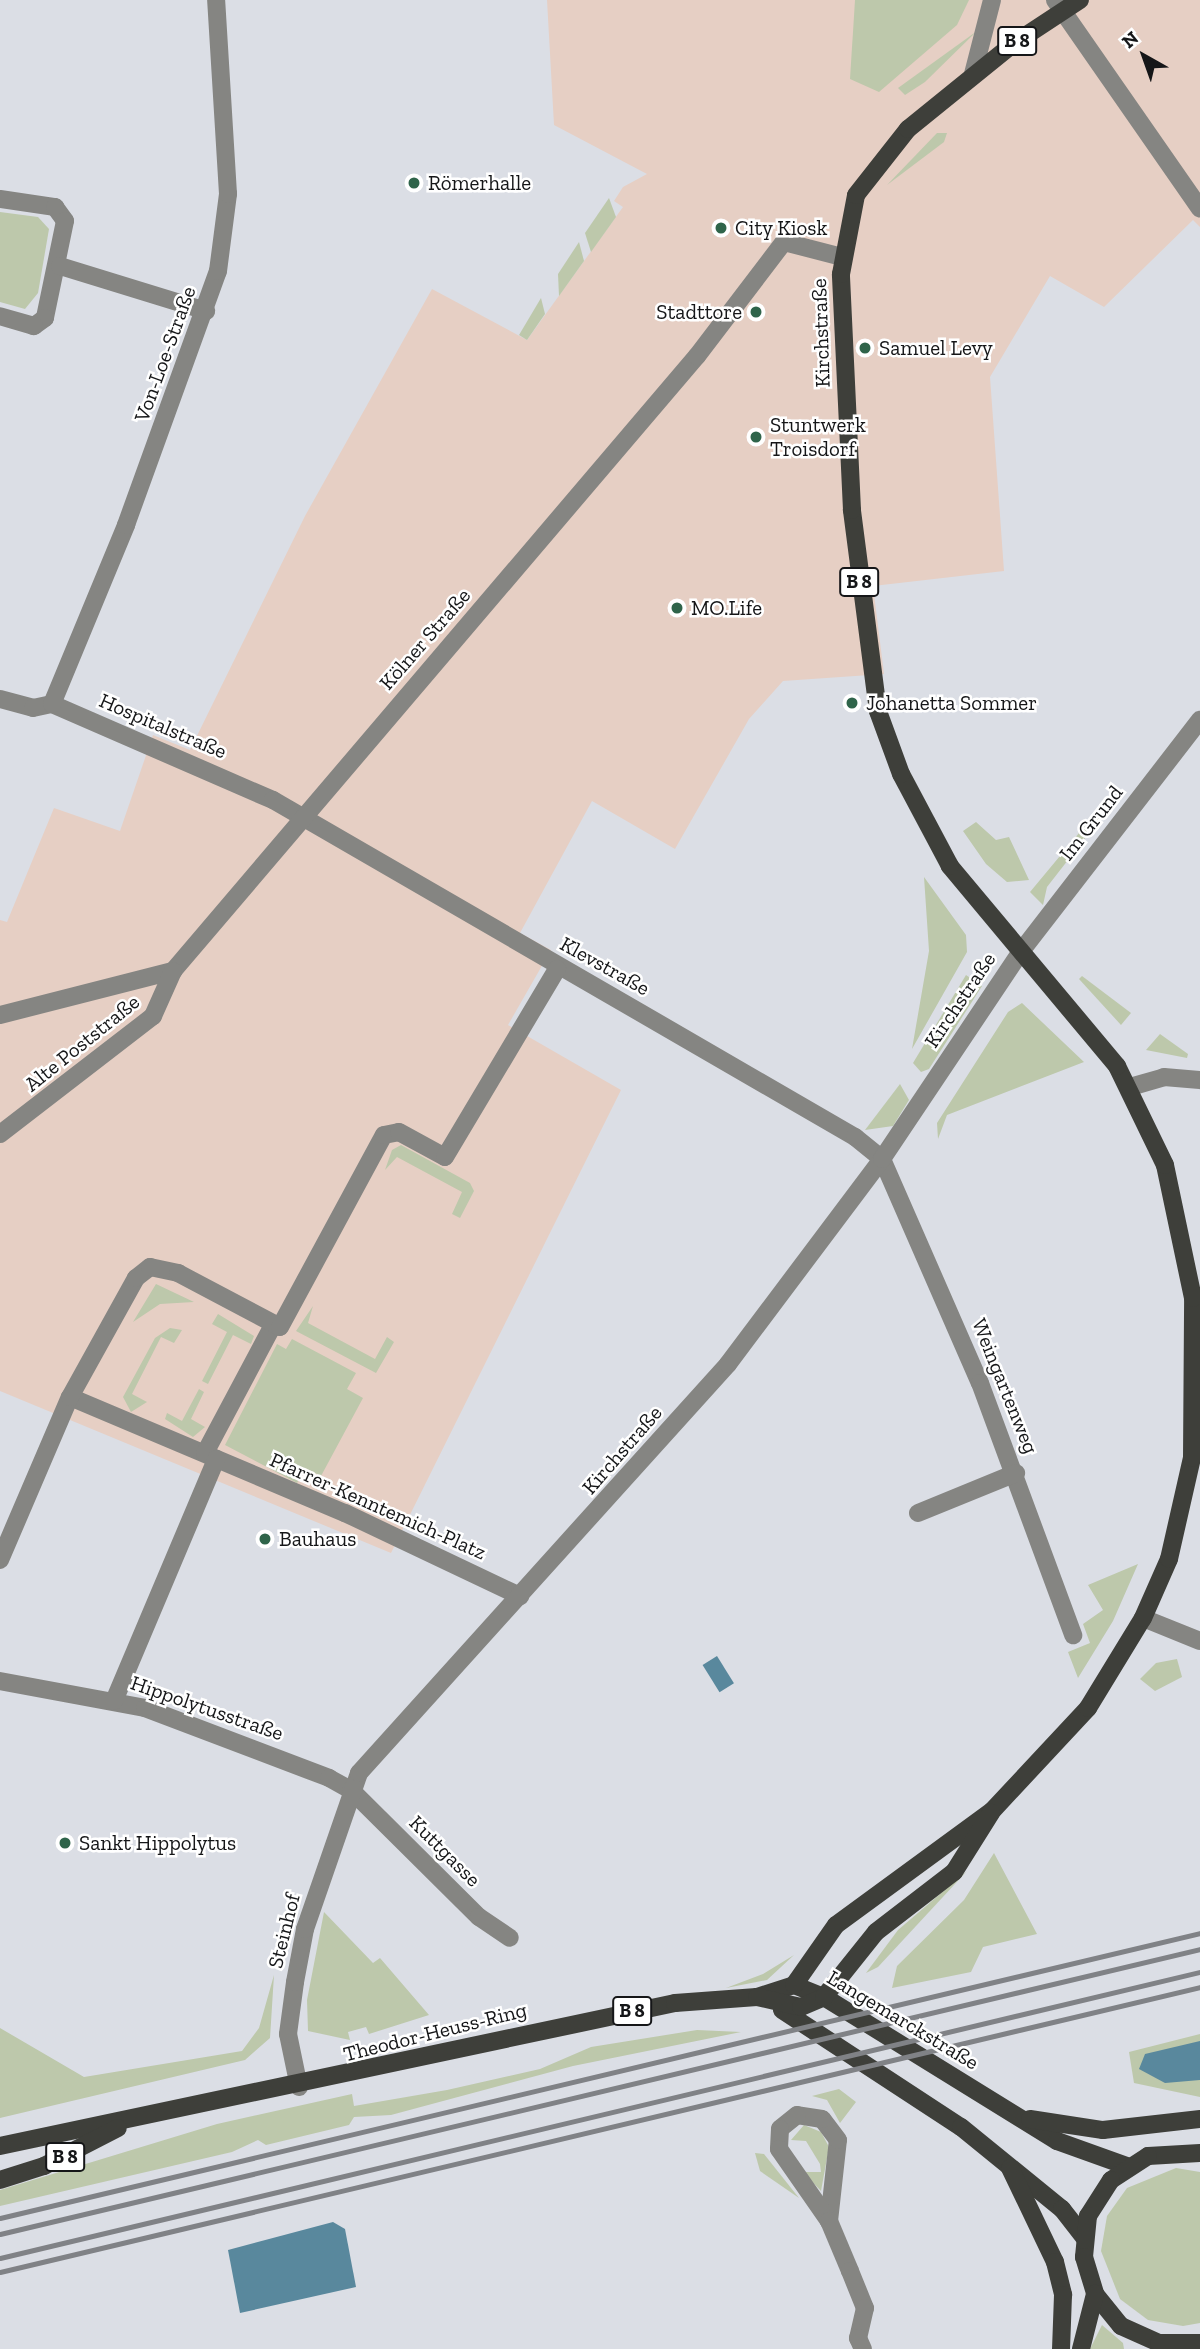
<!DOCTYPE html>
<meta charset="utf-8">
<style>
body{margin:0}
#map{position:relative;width:1200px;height:2349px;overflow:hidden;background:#dbdee5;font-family:"Zilla Slab",serif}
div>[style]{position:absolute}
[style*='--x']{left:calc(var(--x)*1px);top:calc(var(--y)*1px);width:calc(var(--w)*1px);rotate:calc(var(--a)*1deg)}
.commercial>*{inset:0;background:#e6cfc4}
.green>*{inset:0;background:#bdc8ab}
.water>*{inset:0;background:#59889d;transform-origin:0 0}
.minor>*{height:18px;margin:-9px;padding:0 9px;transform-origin:9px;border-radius:9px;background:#858582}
.major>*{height:18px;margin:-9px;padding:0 9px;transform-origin:9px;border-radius:9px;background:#3e3f3a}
.rail>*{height:5px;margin:-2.5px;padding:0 2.5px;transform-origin:2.5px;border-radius:2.5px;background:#808286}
.dots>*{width:19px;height:19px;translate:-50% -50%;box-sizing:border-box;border:4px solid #fff;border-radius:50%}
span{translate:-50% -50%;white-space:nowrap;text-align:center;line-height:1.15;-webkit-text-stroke:5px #fff;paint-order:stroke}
.shield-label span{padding:2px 5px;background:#fff;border:2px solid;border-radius:5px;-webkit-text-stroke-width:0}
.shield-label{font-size:19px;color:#151618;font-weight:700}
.poi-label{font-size:21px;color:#151618}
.left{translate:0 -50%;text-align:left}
.right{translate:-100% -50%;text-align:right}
.street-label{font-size:21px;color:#151618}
.north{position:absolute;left:1109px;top:21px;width:70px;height:70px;-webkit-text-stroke:5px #fff;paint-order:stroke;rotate:320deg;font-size:19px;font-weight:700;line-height:28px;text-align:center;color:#151618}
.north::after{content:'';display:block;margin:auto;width:24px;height:32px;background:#151618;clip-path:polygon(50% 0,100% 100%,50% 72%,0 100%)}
</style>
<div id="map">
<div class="commercial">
<i style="clip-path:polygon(547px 0,1200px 0,1200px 227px,1193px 220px,1104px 307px,1050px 276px,990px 377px,1004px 571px,873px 586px,884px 674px,783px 681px,749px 719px,675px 849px,592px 801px,520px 933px,551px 950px,508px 1025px,621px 1090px,391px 1553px,0 1391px,0 920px,7px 922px,54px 808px,120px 831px,153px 735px,190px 750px,305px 516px,432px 289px,527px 340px,623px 207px,614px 201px,623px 187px,647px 174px,554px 125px)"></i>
</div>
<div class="green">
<i style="clip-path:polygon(855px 0,969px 0,957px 25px,879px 92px,850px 79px)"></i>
<i style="clip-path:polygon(977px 31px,925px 82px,905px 95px,898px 88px)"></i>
<i style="clip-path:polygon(937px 133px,947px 133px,944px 142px,887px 185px)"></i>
<i style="clip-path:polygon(609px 198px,616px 217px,591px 252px,585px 233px)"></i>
<i style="clip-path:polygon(0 212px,38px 217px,49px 229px,38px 293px,25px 309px,0 302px)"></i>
<i style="clip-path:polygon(579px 242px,584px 261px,559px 296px,558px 274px)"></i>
<i style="clip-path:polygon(541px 298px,545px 314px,527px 340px,519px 335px)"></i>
<i style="clip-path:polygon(1109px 797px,1114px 801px,1047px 887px,1043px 905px,1030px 892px)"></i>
<i style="clip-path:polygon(976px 822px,996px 840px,1009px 837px,1029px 880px,1007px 882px,986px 864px,963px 831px)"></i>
<i style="clip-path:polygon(924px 877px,966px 935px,967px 952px,912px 1049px,929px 951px)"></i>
<i style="clip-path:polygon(966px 975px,982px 986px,929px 1069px,921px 1072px,913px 1063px)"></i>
<i style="clip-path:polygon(1082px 976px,1131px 1013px,1121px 1025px,1079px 979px)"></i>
<i style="clip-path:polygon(1022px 1003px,1084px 1062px,947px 1115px,938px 1139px,937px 1123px,1008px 1012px)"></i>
<i style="clip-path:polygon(1160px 1034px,1188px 1054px,1187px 1058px,1146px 1050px)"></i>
<i style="clip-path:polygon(900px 1084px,909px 1100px,893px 1126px,865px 1130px)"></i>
<i style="clip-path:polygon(401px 1145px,470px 1183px,474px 1191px,460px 1218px,452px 1214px,462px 1192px,397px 1157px,385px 1170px,392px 1150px)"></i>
<i style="clip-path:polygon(156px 1284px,194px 1302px,160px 1304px,133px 1322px)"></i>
<i style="clip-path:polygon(313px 1306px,308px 1323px,375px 1359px,387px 1337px,394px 1342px,376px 1373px,296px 1331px)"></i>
<i style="clip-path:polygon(218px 1314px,254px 1336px,251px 1344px,233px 1335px,208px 1384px,202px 1381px,227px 1332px,212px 1324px)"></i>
<i style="clip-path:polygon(170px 1328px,182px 1330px,174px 1343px,161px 1337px,132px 1394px,147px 1402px,131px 1412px,123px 1397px,155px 1338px)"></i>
<i style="clip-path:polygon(292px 1339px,356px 1373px,347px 1389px,363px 1398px,321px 1476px,305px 1468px,297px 1483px,225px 1445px,277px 1344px,286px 1349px)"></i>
<i style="clip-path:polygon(199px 1389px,204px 1392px,191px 1419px,205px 1427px,193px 1437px,165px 1419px,167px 1413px,182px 1421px)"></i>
<i style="clip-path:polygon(1138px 1564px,1113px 1621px,1078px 1678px,1068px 1652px,1090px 1643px,1083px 1624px,1103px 1610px,1088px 1585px)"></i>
<i style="clip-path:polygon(1177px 1659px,1182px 1677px,1155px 1691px,1140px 1679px,1156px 1663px)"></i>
<i style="clip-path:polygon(994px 1853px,1037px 1934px,983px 1947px,971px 1972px,892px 1988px,897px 1966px,964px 1900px)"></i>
<i style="clip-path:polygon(967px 1871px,878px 1967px,866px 1973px,898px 1930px)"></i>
<i style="clip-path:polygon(324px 1912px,373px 1963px,380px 1958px,429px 2015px,369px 2034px,366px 2027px,348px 2032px,350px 2040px,308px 2031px,307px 2000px)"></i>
<i style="clip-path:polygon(794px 1955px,767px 1980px,726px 1988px,763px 1974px)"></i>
<i style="clip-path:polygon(274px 1975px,270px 2038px,245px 2060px,0 2118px,0 2028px,84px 2077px,242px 2051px,259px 2028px)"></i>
<i style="clip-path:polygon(697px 2030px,741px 2032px,573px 2066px,391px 2115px,354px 2117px,349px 2125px,266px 2145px,258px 2140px,232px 2152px,0 2206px,0 2190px,217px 2124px,352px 2094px,354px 2106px,447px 2090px,540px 2069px,591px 2047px)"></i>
<i style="clip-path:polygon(1200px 2034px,1200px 2097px,1134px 2083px,1129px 2052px)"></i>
<i style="clip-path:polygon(839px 2089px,856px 2102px,840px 2123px,827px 2100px,812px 2096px)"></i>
<i style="clip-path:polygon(804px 2125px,821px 2132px,829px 2147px,821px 2191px,803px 2172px,821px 2172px,820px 2164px,806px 2141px,791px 2140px)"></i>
<i style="clip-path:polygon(755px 2153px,764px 2154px,799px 2198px,760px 2171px)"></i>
<i style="clip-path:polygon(1176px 2168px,1200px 2172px,1200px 2323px,1183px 2326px,1148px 2320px,1120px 2299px,1101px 2251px,1107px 2216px,1127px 2188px)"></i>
<i style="clip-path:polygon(1102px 2325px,1123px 2343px,1124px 2349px,1090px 2349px)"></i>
</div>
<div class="water">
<i style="left:717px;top:1656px;width:32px;height:17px;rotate:58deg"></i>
<i style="clip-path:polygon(1200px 2041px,1200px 2080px,1165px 2083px,1139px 2069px,1145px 2054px)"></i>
<i style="clip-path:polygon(333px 2222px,345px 2229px,356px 2287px,240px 2313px,228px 2250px)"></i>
</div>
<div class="minor">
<i style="--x:1055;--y:0;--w:254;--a:55.2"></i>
<i style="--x:973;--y:74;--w:76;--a:-75.6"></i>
<i style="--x:0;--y:199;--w:56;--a:8.3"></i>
<i style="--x:55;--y:207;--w:17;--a:54"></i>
<i style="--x:65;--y:221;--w:99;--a:101.7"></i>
<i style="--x:45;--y:318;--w:14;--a:144"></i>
<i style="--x:34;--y:326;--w:35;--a:-164"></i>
<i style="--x:60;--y:266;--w:153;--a:17.1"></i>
<i style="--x:0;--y:699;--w:34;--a:15"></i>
<i style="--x:33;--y:708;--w:19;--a:-12"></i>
<i style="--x:52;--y:704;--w:241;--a:23.5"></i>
<i style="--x:273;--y:800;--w:673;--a:30.07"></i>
<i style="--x:855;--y:1137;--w:35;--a:39"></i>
<i style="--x:882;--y:1159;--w:244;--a:66.4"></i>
<i style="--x:980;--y:1383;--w:269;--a:69.7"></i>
<i style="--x:52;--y:704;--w:194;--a:-67.5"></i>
<i style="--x:126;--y:525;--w:270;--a:-70.1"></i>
<i style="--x:218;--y:271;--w:78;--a:-82.6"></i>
<i style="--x:228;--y:194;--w:194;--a:-93.5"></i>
<i style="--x:0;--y:1015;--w:179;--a:-14.3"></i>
<i style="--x:173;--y:971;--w:808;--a:-49.57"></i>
<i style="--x:697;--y:356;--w:143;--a:-52.7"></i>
<i style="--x:784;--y:242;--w:60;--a:14.5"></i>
<i style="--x:1130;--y:1087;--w:35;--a:-16"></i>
<i style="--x:1164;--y:1077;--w:36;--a:5"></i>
<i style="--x:0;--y:1134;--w:193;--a:-37.6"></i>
<i style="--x:153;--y:1016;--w:49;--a:-66"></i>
<i style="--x:70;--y:1397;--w:298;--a:22.9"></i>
<i style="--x:345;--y:1513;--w:194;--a:25.4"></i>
<i style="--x:205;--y:1453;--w:145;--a:-62"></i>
<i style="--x:918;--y:1513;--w:106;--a:-22.2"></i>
<i style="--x:0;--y:1560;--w:177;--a:-66.8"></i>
<i style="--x:70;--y:1397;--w:136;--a:-61"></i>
<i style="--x:136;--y:1278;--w:18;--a:-38"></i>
<i style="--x:150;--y:1267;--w:29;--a:12"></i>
<i style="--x:178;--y:1273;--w:115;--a:27.9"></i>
<i style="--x:280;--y:1327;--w:218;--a:-61.6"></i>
<i style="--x:384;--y:1135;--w:15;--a:-11"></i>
<i style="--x:399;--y:1132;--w:52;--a:28.5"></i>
<i style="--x:445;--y:1157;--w:219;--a:-59.2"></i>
<i style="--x:1143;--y:1618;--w:61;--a:22"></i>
<i style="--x:0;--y:1681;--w:147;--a:10.5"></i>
<i style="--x:145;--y:1708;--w:197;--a:20.8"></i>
<i style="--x:329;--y:1778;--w:25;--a:29"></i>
<i style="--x:351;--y:1790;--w:180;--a:44.8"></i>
<i style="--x:479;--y:1917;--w:37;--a:34"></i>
<i style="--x:114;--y:1701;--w:263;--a:-67.1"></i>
<i style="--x:299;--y:2087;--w:54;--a:-101.7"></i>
<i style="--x:288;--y:2034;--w:52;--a:-82.3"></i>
<i style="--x:295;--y:1982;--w:54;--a:-79.3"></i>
<i style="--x:305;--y:1929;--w:165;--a:-70.9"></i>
<i style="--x:359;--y:1773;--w:551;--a:-47.94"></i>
<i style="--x:728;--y:1364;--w:256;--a:-53.1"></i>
<i style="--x:882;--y:1159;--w:247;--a:-56.2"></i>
<i style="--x:1019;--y:954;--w:296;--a:-52.3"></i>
<i style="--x:829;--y:2221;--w:81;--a:-83.7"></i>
<i style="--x:838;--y:2140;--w:26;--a:-127"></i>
<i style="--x:822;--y:2119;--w:25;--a:-171"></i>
<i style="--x:797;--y:2115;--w:22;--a:141"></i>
<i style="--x:780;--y:2129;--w:20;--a:93"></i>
<i style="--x:779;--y:2149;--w:88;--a:55.2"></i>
<i style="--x:829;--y:2221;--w:54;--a:67.2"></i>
<i style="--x:850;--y:2271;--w:40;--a:68"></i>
<i style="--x:865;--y:2308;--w:31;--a:103"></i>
<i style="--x:858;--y:2338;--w:12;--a:66"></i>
</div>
<div class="major">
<i style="--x:794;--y:1985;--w:32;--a:22"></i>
<i style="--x:824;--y:1997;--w:274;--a:31.7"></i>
<i style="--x:1057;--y:2141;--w:74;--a:19.7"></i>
<i style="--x:757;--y:1997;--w:39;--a:-18"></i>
<i style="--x:794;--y:1985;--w:73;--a:-55"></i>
<i style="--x:836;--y:1925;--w:193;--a:-36.2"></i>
<i style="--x:992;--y:1811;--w:141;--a:-47"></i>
<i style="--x:1088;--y:1708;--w:105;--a:-58.6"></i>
<i style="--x:1143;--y:1618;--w:64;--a:-66.2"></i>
<i style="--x:1169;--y:1559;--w:104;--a:-77.2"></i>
<i style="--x:1192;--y:1458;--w:160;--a:-89.6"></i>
<i style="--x:1193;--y:1298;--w:136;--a:-101.9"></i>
<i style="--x:1165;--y:1165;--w:110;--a:-115.9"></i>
<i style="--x:1117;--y:1066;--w:261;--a:-129.9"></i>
<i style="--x:950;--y:866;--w:104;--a:-118"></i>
<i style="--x:901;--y:774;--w:67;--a:-110.1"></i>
<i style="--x:878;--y:711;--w:203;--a:-97.4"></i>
<i style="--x:852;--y:510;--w:236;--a:-92.7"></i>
<i style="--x:841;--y:274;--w:80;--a:-79.2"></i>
<i style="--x:856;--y:195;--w:84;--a:-51.8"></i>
<i style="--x:908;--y:129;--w:135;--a:-39"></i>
<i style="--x:1013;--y:44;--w:80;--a:-33.3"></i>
<i style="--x:782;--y:2010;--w:214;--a:33.2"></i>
<i style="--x:961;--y:2127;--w:130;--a:39.1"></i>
<i style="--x:1062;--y:2209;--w:36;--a:52"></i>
<i style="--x:1030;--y:2119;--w:74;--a:8.6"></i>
<i style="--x:1103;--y:2130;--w:98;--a:-6.5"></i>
<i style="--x:0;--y:2146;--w:690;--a:-11.96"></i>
<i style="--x:675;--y:2003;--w:82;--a:-4.2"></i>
<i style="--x:757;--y:1997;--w:45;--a:12.8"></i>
<i style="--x:801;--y:2007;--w:25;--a:-23"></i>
<i style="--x:824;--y:1997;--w:83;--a:-51.3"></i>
<i style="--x:876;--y:1932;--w:98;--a:-37.6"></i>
<i style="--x:954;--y:1872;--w:70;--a:-57.9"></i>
<i style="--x:1200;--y:2153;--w:52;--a:176.7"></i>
<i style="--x:1148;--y:2156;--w:44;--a:147"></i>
<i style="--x:1111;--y:2180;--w:43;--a:122.6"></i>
<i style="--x:1088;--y:2216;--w:41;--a:95.6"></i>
<i style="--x:1084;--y:2257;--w:39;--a:73"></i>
<i style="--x:1095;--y:2294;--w:41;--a:50.9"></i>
<i style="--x:1121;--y:2326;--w:42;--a:24.1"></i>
<i style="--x:1159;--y:2343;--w:41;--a:0"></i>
<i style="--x:1010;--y:2168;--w:104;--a:64.4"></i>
<i style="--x:1055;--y:2262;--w:34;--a:76"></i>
<i style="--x:1063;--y:2295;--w:54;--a:92.1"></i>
<i style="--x:0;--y:2180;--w:46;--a:-17.7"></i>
<i style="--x:44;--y:2166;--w:83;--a:-27.2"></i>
<i style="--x:1081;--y:2349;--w:57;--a:-75.7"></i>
</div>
<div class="rail">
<i style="--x:0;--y:2218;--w:1233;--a:-13.36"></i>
<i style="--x:0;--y:2234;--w:1233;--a:-13.36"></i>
<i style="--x:0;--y:2258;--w:1234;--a:-13.41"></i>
<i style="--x:0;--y:2272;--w:1233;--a:-13.36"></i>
</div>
<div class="dots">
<i style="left:414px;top:183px;background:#2f644a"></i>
<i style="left:721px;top:228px;background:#2f644a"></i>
<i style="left:756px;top:312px;background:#2f644a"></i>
<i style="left:865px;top:348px;background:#2f644a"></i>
<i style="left:756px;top:437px;background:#2f644a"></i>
<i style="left:677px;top:608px;background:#2f644a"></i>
<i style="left:852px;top:703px;background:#2f644a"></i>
<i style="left:265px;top:1539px;background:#2f644a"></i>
<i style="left:65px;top:1843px;background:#2f644a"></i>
</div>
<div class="shield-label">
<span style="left:1017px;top:41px">B 8</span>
<span style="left:859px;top:582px">B 8</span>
<span style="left:632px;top:2011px">B 8</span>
<span style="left:65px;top:2157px">B 8</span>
</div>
<div class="poi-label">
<span class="left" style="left:428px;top:183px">Römerhalle</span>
<span class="left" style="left:735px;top:228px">City Kiosk</span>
<span class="right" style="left:742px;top:312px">Stadttore</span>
<span class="left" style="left:879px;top:348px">Samuel Levy</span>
<span class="left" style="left:770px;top:437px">Stuntwerk<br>Troisdorf</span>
<span class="left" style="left:691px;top:608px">MO.Life</span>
<span class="left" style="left:866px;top:703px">Johanetta Sommer</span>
<span class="left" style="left:279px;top:1539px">Bauhaus</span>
<span class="left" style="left:79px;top:1843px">Sankt Hippolytus</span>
</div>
<div class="street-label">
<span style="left:821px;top:333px;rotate:-92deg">Kirchstraße</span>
<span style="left:165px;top:354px;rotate:-70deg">Von-Loe-Straße</span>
<span style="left:425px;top:639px;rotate:-49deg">Kölner Straße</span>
<span style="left:163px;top:726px;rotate:23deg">Hospitalstraße</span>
<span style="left:1091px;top:823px;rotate:-52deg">Im Grund</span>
<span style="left:605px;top:966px;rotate:29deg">Klevstraße</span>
<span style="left:960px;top:1000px;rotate:-56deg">Kirchstraße</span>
<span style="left:82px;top:1043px;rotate:-39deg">Alte Poststraße</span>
<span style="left:1005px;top:1386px;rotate:68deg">Weingartenweg</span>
<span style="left:622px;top:1450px;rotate:-49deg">Kirchstraße</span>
<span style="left:378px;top:1506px;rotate:24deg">Pfarrer-Kenntemich-Platz</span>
<span style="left:207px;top:1708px;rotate:19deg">Hippolytusstraße</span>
<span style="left:445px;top:1851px;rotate:45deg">Kuttgasse</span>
<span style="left:284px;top:1931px;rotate:-76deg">Steinhof</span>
<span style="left:903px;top:2020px;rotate:31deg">Langemarckstraße</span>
<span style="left:435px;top:2032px;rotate:-14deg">Theodor-Heuss-Ring</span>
</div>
<div class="north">N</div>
</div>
